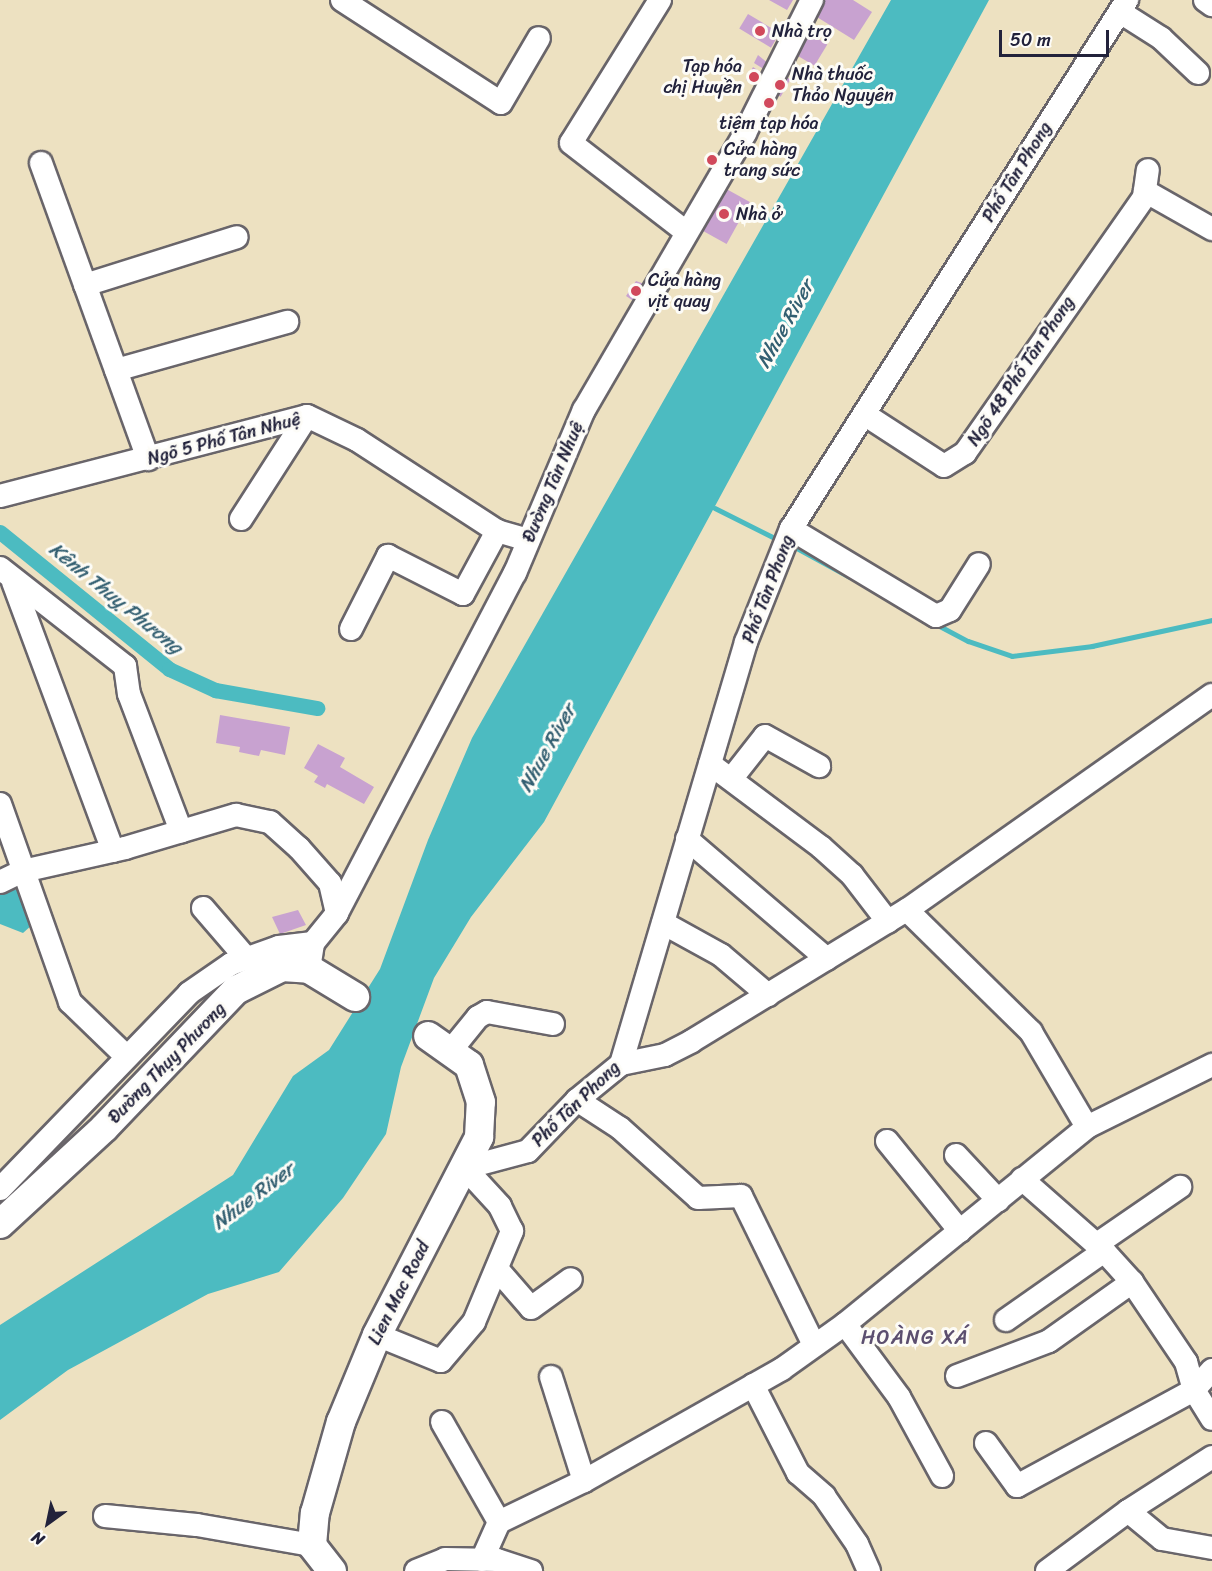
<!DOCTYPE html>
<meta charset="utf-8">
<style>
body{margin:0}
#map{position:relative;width:1212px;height:1571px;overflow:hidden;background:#ede1c1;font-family:Sriracha,sans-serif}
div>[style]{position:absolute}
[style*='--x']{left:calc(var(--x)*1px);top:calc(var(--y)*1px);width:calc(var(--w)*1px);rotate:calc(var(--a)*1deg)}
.water>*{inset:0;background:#4cbbc1}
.stream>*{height:4.5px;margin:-2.25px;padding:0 2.25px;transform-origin:2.25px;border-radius:2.25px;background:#4cbbc1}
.canal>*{height:15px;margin:-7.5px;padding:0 7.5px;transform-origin:7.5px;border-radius:7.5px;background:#4cbbc1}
.building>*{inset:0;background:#c8a2d0;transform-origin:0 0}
.roads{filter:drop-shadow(2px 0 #69656a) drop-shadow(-2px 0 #69656a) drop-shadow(0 2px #69656a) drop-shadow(0 -2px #69656a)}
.minor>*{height:22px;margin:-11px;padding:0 11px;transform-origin:11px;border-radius:11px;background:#fff}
.major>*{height:28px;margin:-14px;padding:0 14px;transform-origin:14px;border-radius:14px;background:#fff}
.dots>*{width:16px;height:16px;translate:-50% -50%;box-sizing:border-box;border:3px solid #fdfcf7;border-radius:50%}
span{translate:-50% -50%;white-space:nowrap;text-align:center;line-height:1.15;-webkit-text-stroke:6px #fdfcf7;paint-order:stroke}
.poi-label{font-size:18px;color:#22223b}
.left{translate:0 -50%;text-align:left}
.right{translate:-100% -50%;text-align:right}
.street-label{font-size:18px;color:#22223b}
.water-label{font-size:20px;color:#335f71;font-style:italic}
.neighbourhood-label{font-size:20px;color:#5c4f6f;letter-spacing:1.5px}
.north{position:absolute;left:18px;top:1493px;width:60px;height:60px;-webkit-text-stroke:4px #fdfcf7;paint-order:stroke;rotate:213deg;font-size:16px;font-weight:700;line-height:24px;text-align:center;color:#22223b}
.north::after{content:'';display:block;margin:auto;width:21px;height:27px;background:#22223b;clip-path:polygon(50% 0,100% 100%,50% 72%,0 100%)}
.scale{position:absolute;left:999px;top:30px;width:110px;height:27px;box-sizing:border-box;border:3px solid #22223b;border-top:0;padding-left:8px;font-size:18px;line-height:21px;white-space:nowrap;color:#22223b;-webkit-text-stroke:4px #fdfcf7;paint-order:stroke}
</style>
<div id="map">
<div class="water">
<i style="clip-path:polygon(891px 0,989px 0,544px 822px,471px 917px,434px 978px,401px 1067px,386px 1134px,343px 1198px,279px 1272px,208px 1294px,68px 1370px,0 1420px,0 1325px,233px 1175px,293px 1076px,329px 1050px,380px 969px,428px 840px,472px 738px)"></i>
<i style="clip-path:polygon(0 889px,21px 890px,33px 924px,23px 933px,0 924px)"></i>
</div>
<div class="stream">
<i style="--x:715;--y:508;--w:67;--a:26.6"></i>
<i style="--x:797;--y:548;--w:60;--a:28.7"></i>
<i style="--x:936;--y:624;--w:36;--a:28"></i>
<i style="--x:968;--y:641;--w:46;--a:18.8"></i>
<i style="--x:1012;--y:656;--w:81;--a:-7.1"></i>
<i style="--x:1092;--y:646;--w:123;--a:-12.2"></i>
</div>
<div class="canal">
<i style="--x:0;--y:532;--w:218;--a:39"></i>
<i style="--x:169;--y:669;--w:51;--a:24.5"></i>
<i style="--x:215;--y:690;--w:104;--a:10"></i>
</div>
<div class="building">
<i style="clip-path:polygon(769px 0,793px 0,787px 10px)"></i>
<i style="clip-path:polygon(820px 0,853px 0,872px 12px,854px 40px,812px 14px)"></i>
<i style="left:748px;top:14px;width:37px;height:17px;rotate:31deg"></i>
<i style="left:805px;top:31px;width:26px;height:25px;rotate:31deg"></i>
<i style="clip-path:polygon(758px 55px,769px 64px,765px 70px,754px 63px)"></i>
<i style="clip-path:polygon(753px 67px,763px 74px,756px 85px,746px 80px)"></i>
<i style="left:779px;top:73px;width:13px;height:20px;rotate:29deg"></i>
<i style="clip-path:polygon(712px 154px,717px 157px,712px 167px,706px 162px)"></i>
<i style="left:721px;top:186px;width:33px;height:48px;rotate:29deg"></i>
<i style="clip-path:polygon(636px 281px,647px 285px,635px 302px,626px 296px)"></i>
<i style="clip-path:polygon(220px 715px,290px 727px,285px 755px,261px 750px,259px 756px,239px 752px,240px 747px,216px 743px)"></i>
<i style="clip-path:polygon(318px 744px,345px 758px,340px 767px,374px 787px,364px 804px,327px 784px,325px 788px,314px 782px,318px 776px,304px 768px)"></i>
<i style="clip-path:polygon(298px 910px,306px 925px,280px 934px,272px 917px)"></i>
</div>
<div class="roads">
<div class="minor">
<i style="--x:342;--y:0;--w:189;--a:32.9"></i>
<i style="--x:501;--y:103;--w:75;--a:-59.7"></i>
<i style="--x:660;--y:0;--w:168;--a:121.9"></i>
<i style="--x:571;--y:143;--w:145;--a:37.7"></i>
<i style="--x:1205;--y:0;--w:9;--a:36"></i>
<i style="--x:1120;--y:12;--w:49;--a:32.4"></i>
<i style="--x:1161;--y:38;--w:51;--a:43.4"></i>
<i style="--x:41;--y:163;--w:315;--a:70.1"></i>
<i style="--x:1145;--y:191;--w:77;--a:29.6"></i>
<i style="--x:85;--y:285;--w:159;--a:-17.5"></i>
<i style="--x:116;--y:370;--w:178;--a:-15.7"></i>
<i style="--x:864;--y:414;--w:95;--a:33"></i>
<i style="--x:944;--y:466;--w:25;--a:-32"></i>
<i style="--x:965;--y:453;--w:312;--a:-55"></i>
<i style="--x:1144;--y:197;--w:27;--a:-82"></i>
<i style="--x:0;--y:496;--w:317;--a:-14.6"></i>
<i style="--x:307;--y:416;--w:55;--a:25.6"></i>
<i style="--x:357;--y:440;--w:167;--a:33"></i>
<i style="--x:497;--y:531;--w:32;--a:16"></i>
<i style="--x:241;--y:519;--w:122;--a:-57.3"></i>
<i style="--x:791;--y:529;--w:169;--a:31"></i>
<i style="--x:936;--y:616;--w:15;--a:-23"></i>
<i style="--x:950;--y:610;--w:54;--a:-57.8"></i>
<i style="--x:0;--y:568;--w:159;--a:38.1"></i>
<i style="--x:125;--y:666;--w:28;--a:82"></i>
<i style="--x:129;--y:694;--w:147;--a:69.2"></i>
<i style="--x:13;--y:582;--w:287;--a:69.6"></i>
<i style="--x:351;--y:629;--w:82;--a:-63.1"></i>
<i style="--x:388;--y:556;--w:84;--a:26.9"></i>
<i style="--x:463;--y:594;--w:72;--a:-61.6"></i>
<i style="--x:710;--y:764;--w:139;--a:36.8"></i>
<i style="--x:821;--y:847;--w:42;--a:42.1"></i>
<i style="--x:852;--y:875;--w:59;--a:52.5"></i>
<i style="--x:732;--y:778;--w:53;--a:-51.8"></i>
<i style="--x:765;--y:736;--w:62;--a:29.1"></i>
<i style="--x:0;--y:804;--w:210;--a:70.5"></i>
<i style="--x:70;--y:1002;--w:79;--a:44"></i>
<i style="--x:687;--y:839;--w:184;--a:40.6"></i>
<i style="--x:0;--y:882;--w:25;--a:-26"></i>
<i style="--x:23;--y:871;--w:105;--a:-12.7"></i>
<i style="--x:125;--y:848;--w:116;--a:-16.6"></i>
<i style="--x:236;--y:815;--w:35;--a:12"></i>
<i style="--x:270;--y:822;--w:39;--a:42"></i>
<i style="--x:299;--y:848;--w:47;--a:48.5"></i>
<i style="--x:330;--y:883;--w:31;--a:77"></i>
<i style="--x:203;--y:908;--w:66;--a:49.3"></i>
<i style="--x:907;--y:910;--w:174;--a:44.5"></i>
<i style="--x:1031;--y:1032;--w:110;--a:59.5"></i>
<i style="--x:663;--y:923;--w:66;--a:28.9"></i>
<i style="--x:721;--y:955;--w:62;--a:40.4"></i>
<i style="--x:309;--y:969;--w:26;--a:-81"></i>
<i style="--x:313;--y:943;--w:38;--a:-51"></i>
<i style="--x:337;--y:913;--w:384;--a:-62.4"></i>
<i style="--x:515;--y:573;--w:177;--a:-67.1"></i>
<i style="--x:584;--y:410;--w:320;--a:-59.8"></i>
<i style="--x:745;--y:133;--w:149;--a:-63.3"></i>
<i style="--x:452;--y:1049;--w:41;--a:-50.9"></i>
<i style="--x:478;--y:1017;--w:10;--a:-29"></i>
<i style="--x:487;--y:1012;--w:67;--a:10.3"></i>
<i style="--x:621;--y:1064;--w:45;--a:-11.6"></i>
<i style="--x:665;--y:1055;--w:30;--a:-27"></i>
<i style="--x:692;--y:1041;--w:252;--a:-31.4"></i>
<i style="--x:907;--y:910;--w:373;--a:-35.2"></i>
<i style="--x:577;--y:1100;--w:51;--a:33.1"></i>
<i style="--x:620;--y:1128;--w:105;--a:41.9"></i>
<i style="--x:698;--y:1198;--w:43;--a:-2.7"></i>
<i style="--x:741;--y:1196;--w:166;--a:63.9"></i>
<i style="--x:887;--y:1141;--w:116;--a:51"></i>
<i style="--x:956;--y:1155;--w:62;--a:47"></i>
<i style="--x:465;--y:1168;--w:65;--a:-15.1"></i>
<i style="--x:528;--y:1151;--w:71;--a:-46.1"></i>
<i style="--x:577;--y:1100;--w:57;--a:-39.3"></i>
<i style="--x:621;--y:1064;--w:440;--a:-73.5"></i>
<i style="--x:746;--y:642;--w:122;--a:-68.3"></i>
<i style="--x:791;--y:529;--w:627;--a:-57.58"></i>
<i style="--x:1022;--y:1179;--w:109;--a:41.3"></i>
<i style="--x:1104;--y:1251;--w:42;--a:47.9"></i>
<i style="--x:1132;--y:1282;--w:97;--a:56"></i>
<i style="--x:1186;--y:1362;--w:29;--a:74"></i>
<i style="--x:1194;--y:1390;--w:34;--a:58"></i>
<i style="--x:0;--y:1189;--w:272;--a:-46"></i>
<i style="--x:189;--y:993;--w:51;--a:-34.6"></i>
<i style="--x:231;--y:964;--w:51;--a:-19.5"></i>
<i style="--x:279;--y:947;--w:34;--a:-7"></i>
<i style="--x:1097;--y:1244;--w:101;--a:-34.5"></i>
<i style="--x:498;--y:1270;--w:50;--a:49"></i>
<i style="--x:531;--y:1308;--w:49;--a:-35.9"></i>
<i style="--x:1006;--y:1320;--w:120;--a:-35.1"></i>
<i style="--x:845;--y:1324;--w:91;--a:53.5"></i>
<i style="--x:899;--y:1397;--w:90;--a:61.4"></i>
<i style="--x:377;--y:1335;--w:69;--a:22.1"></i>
<i style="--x:441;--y:1361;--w:51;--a:-49.8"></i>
<i style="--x:474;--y:1322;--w:99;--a:-67.3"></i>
<i style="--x:512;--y:1231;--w:28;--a:-116"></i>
<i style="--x:500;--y:1206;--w:52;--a:-132.6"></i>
<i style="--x:957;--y:1376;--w:98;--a:-20.8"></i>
<i style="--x:1049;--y:1341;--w:102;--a:-35.4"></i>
<i style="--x:551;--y:1377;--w:109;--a:72.4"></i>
<i style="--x:753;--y:1385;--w:99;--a:62.9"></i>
<i style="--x:798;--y:1473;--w:35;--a:41"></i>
<i style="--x:824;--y:1496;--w:58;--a:55.5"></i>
<i style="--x:857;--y:1544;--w:30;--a:66"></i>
<i style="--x:442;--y:1422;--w:115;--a:60.3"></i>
<i style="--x:986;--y:1443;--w:53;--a:54.2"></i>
<i style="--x:1017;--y:1486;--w:201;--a:-28.5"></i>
<i style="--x:1194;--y:1390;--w:27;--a:-48"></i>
<i style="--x:1128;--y:1511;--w:100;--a:-32.7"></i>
<i style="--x:105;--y:1516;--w:92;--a:5.6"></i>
<i style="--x:197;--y:1525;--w:117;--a:9.9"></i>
<i style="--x:482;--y:1560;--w:42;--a:-65.9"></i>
<i style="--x:499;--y:1522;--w:94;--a:-25.8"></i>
<i style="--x:584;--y:1481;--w:227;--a:-29.5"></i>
<i style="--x:782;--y:1369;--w:77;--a:-35.5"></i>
<i style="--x:845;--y:1324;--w:312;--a:-39.1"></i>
<i style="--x:1087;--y:1127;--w:140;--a:-26.4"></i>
<i style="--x:416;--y:1571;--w:31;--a:-22"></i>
<i style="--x:445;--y:1559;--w:52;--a:1.1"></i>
<i style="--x:497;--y:1560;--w:36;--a:18"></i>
<i style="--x:1047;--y:1571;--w:101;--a:-36.5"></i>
<i style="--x:1128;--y:1511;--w:44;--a:39.5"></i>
<i style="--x:1162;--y:1539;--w:51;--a:10.2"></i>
</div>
<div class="major">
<i style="--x:0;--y:1224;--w:142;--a:-42.7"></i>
<i style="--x:104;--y:1128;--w:191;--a:-46.3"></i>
<i style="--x:236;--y:990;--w:51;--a:-26.6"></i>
<i style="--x:282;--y:967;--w:27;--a:4"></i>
<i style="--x:309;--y:969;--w:54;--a:31.3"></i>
<i style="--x:332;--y:1571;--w:33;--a:-128"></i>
<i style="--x:312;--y:1545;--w:32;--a:-85"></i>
<i style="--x:315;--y:1513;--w:95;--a:-74.1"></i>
<i style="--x:341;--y:1422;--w:94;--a:-67.5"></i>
<i style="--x:377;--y:1335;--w:223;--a:-62.7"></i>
<i style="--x:479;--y:1137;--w:35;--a:-87"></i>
<i style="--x:481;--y:1102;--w:39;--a:-108"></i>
<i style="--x:469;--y:1065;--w:50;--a:-144.7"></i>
</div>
</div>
<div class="dots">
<i style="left:760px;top:31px;background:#d1495b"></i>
<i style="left:754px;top:77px;background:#d1495b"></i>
<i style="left:780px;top:85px;background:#d1495b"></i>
<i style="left:769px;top:103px;background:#d1495b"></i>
<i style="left:712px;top:160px;background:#d1495b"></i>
<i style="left:724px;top:214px;background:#d1495b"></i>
<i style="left:636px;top:291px;background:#d1495b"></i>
</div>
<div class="poi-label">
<span class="left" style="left:772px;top:31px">Nhà trọ</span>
<span class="right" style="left:742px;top:77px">Tạp hóa<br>chị Huyền</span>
<span class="left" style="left:792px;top:85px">Nhà thuốc<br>Thảo Nguyên</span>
<span style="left:769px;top:123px">tiệm tạp hóa</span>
<span class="left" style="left:724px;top:160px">Cửa hàng<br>trang sức</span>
<span class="left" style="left:736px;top:214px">Nhà ở</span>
<span class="left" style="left:648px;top:291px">Cửa hàng<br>vịt quay</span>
</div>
<div class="street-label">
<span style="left:1017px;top:172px;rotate:-58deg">Phố Tân Phong</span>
<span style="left:1021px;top:371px;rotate:-56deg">Ngõ 48 Phố Tân Phong</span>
<span style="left:224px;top:439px;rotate:-15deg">Ngõ 5 Phố Tân Nhuệ</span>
<span style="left:553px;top:482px;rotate:-67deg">Đường Tân Nhuệ</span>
<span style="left:768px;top:589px;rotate:-69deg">Phố Tân Phong</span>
<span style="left:167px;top:1063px;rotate:-46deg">Đường Thụy Phương</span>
<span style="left:576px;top:1104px;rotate:-44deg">Phố Tân Phong</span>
<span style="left:399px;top:1293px;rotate:-63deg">Lien Mac Road</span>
</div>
<div class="water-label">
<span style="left:785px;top:324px;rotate:-61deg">Nhue River</span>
<span style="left:116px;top:598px;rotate:39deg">Kênh Thuỵ Phương</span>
<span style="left:547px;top:748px;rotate:-61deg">Nhue River</span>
<span style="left:253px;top:1196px;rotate:-37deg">Nhue River</span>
</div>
<div class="neighbourhood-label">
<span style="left:915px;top:1337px">HOÀNG XÁ</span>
</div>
<div class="north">N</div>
<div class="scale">50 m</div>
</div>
